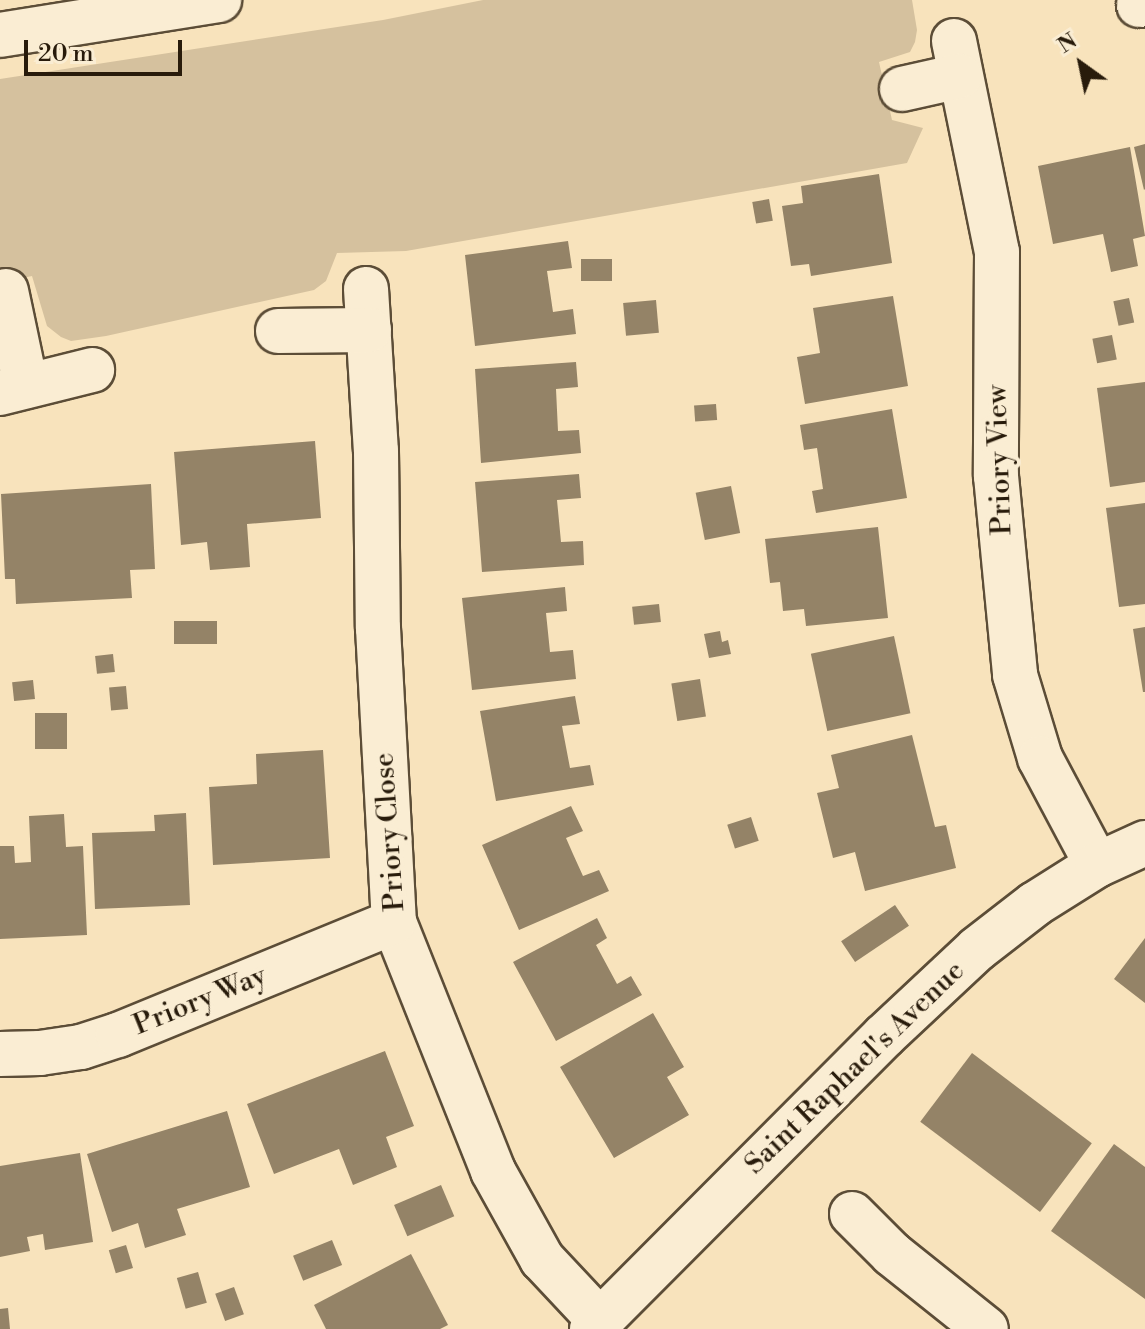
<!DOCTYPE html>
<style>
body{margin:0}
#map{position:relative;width:1145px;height:1329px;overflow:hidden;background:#f8e3bc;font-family:"Libre Bodoni",serif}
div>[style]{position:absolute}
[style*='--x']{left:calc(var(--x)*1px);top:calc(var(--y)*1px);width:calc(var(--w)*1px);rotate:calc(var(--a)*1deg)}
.green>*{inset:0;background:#d5c19e}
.building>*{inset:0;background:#948367;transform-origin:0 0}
.roads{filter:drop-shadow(2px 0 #5c4d37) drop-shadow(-2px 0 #5c4d37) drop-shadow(0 2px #5c4d37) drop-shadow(0 -2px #5c4d37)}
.street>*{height:44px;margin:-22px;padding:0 22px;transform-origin:22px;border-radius:22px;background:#faedd3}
.secondary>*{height:44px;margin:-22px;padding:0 22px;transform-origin:22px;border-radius:22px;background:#faedd3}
span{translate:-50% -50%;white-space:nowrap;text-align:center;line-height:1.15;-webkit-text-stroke:8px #faedd3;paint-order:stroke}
.street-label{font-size:28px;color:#281b0b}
.north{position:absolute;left:1041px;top:24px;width:80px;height:80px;-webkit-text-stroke:6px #faedd3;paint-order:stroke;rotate:327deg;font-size:22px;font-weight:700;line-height:32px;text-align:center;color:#281b0b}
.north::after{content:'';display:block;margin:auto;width:28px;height:36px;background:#281b0b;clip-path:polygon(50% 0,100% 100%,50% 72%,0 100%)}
.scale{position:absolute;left:24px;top:40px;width:158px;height:36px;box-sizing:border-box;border:4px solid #281b0b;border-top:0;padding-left:10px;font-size:24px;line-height:28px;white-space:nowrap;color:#281b0b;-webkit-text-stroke:6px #faedd3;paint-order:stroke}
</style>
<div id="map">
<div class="green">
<i style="clip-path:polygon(483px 0,912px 0,917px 30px,915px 42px,910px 52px,879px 62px,892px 120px,923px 128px,907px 163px,406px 251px,337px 253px,326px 281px,314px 290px,106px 336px,71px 341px,61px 337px,47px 326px,32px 276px,0 283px,0 79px,383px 20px)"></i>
</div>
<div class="building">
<i style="clip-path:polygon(1145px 144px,1145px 189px,1144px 190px,1134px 147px)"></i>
<i style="clip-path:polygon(1130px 147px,1145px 236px,1133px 239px,1138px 266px,1111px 272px,1103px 234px,1053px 244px,1038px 166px)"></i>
<i style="clip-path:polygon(879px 174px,892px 263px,811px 276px,809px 264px,791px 266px,782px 206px,803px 203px,801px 186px)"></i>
<i style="left:769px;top:199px;width:22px;height:17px;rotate:80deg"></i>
<i style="clip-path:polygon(568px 241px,572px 268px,547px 271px,553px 312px,573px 309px,576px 334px,475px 346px,465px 255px)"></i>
<i style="left:612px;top:259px;width:22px;height:31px;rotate:90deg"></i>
<i style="clip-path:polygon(893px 296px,908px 386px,805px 404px,797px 357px,820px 353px,813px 308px)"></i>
<i style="left:1129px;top:298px;width:25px;height:16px;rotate:78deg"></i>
<i style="left:656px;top:300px;width:33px;height:33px;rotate:85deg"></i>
<i style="left:1112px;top:335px;width:25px;height:20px;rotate:79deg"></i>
<i style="clip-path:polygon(576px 362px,578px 387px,556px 389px,558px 431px,579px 430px,581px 453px,481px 463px,475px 369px)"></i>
<i style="clip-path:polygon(1145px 382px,1145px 482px,1110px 487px,1097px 388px)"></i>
<i style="left:716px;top:404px;width:16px;height:22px;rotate:86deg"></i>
<i style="clip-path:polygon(892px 409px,907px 498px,816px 513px,812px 491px,823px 489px,817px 448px,804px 450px,800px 425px)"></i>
<i style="clip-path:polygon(315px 441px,321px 518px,247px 524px,250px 567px,210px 570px,207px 542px,181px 545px,174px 452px)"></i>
<i style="clip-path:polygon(579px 474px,581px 498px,557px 500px,561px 542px,583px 541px,584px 565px,482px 572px,475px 482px)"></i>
<i style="clip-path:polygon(151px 484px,155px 569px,130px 570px,132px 598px,16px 604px,15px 579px,5px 579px,1px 494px)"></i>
<i style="left:731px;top:486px;width:48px;height:36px;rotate:79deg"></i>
<i style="clip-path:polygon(1145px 503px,1145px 604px,1119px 607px,1106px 508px)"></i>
<i style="clip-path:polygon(878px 527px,888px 618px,806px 626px,804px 609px,783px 611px,780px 582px,770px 583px,765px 539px)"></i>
<i style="clip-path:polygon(565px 587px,567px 611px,546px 613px,550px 652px,573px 650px,576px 679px,472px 690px,462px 598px)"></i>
<i style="left:659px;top:604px;width:18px;height:27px;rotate:84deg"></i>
<i style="left:217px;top:621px;width:23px;height:43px;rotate:90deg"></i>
<i style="clip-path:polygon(1145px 627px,1145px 692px,1143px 692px,1133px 629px)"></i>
<i style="clip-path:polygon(720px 631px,722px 642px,728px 640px,731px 654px,709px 658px,704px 634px)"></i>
<i style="left:894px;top:636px;width:79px;height:85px;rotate:78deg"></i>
<i style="left:113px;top:654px;width:18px;height:18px;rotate:84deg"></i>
<i style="left:700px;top:679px;width:38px;height:29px;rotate:81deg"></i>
<i style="left:33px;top:680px;width:19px;height:21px;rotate:84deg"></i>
<i style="left:126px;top:686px;width:23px;height:17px;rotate:85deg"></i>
<i style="clip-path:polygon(575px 696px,580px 724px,562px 726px,570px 768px,590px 765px,594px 785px,496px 801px,480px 711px)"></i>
<i style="left:35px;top:713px;width:32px;height:36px"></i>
<i style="clip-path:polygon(912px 735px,935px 827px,946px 825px,956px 868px,865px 891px,855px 852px,833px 858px,817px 793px,839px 788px,831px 755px)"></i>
<i style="clip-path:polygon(323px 750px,330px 858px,213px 865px,209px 787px,257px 784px,256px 754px)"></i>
<i style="clip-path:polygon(571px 806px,583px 831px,566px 838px,573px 854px,583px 876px,599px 870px,609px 891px,519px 930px,482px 845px)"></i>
<i style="clip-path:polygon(186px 813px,190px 905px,95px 909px,92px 833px,155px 831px,154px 815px)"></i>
<i style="clip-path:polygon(64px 814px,66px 847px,83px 846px,87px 935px,0 939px,0 846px,14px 846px,15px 863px,31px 862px,29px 816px)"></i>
<i style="left:751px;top:817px;width:25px;height:25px;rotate:72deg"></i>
<i style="left:895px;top:905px;width:25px;height:65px;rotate:56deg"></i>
<i style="clip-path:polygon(597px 918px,607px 938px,596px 945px,617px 984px,631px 976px,642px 995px,556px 1041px,513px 962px)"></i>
<i style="clip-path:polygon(1145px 938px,1145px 1003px,1114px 979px)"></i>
<i style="clip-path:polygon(653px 1013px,684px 1067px,667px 1077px,689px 1115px,614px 1158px,560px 1067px)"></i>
<i style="clip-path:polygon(385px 1051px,414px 1126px,386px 1137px,397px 1167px,353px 1185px,339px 1149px,274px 1174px,247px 1104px)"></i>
<i style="left:972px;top:1053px;width:150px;height:86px;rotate:37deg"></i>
<i style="clip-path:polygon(227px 1111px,250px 1187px,177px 1209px,186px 1235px,145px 1248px,138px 1223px,112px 1232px,87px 1154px)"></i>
<i style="clip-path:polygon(1114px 1144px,1145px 1167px,1145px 1299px,1051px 1231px)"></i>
<i style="clip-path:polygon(80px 1153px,93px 1242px,45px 1250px,43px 1234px,27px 1237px,30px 1251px,0 1257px,0 1166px)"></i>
<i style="left:441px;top:1185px;width:34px;height:51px;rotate:67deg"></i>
<i style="left:332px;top:1240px;width:27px;height:42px;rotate:68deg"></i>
<i style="left:126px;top:1245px;width:24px;height:18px;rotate:73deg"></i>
<i style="clip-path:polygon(411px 1254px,448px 1325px,440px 1329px,326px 1329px,314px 1305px)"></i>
<i style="left:198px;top:1272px;width:32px;height:22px;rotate:74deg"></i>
<i style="left:234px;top:1287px;width:29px;height:20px;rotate:70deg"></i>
<i style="clip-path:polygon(8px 1308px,10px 1329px,0 1329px,0 1309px)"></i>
</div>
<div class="roads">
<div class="street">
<i style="--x:1139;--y:5;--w:6;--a:-9"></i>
<i style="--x:954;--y:41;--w:215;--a:78.5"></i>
<i style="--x:997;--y:252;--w:224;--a:90.3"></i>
<i style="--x:996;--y:476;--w:200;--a:84.5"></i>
<i style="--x:1015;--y:675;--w:87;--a:73.2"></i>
<i style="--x:1040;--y:758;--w:121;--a:62"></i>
<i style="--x:902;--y:89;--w:59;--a:-12.6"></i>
<i style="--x:366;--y:289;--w:162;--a:86.5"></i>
<i style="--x:376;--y:451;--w:177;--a:89.4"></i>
<i style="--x:378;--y:628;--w:294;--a:86.9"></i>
<i style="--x:394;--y:922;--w:268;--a:68.3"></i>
<i style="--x:493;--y:1171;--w:101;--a:60.9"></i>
<i style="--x:542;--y:1259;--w:85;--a:46.9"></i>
<i style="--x:6;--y:291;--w:97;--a:78.1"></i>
<i style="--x:278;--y:331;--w:91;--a:-0.6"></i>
<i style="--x:0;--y:393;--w:95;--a:-14"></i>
<i style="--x:0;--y:1054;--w:40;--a:-1.4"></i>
<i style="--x:40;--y:1053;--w:41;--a:-8.3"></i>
<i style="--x:81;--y:1047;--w:39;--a:-18"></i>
<i style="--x:118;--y:1035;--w:298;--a:-22.3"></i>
<i style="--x:852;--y:1214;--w:57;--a:45"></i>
<i style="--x:892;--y:1254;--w:120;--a:38.6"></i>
<i style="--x:592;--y:1329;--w:414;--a:-45.1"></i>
<i style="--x:884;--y:1036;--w:127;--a:-43.1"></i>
<i style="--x:977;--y:949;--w:73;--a:-37.8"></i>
<i style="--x:1035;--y:904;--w:73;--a:-32.2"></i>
<i style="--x:1097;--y:865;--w:53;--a:-24.6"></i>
</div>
<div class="secondary">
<i style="--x:0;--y:35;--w:222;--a:-9.1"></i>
</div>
</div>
<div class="street-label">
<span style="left:1000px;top:460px;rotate:-92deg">Priory View</span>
<span style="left:390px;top:832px;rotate:-94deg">Priory Close</span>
<span style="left:200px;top:1001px;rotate:-22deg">Priory Way</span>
<span style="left:855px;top:1068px;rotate:-44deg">Saint Raphael's Avenue</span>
</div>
<div class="north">N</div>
<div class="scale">20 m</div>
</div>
